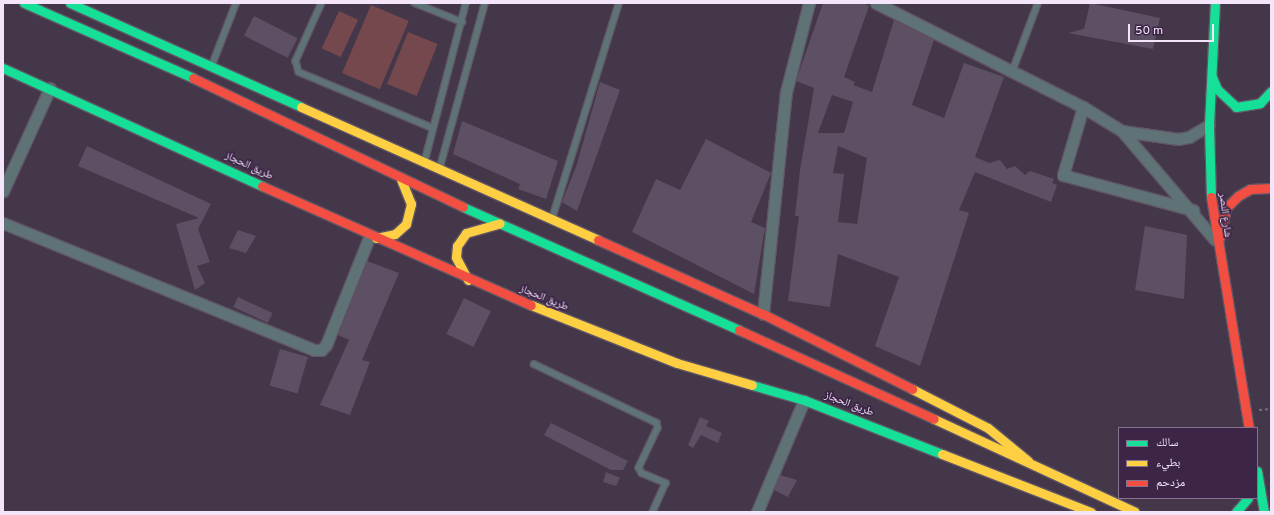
<!DOCTYPE html>
<meta charset="utf-8">
<style>
body{margin:0}
#map{position:relative;width:1274px;height:515px;overflow:hidden;background:#44374a;font-family:Overpass,"Noto Naskh Arabic",sans-serif}
div>[style]{position:absolute}
[style*='--x']{left:calc(var(--x)*1px);top:calc(var(--y)*1px);width:calc(var(--w)*1px);rotate:calc(var(--a)*1deg)}
.green>*{inset:0;background:#75484d;transform-origin:0 0}
.building>*{inset:0;background:#5e5064;transform-origin:0 0}
.path>*{height:2px;margin-top:-1px;transform-origin:0;background:repeating-linear-gradient(90deg,#6e747d 0 3px,transparent 0 6px)}
.roads{filter:drop-shadow(1px 0 #5f5565) drop-shadow(-1px 0 #5f5565) drop-shadow(0 1px #5f5565) drop-shadow(0 -1px #5f5565)}
.lane>*{height:5.5px;margin:-2.75px;padding:0 2.75px;transform-origin:2.75px;border-radius:2.75px;background:#5f7376}
.street>*{height:11px;margin:-5.5px;padding:0 5.5px;transform-origin:5.5px;border-radius:5.5px;background:#5f7376}
.fast>*{height:9px;margin:-4.5px;padding:0 4.5px;transform-origin:4.5px;border-radius:4.5px;background:#16e098}
.slow>*{height:9px;margin:-4.5px;padding:0 4.5px;transform-origin:4.5px;border-radius:4.5px;background:#ffcf43}
.jam>*{height:9px;margin:-4.5px;padding:0 4.5px;transform-origin:4.5px;border-radius:4.5px;background:#f24e42}
span{translate:-50% -50%;white-space:nowrap;text-align:center;line-height:1.15;-webkit-text-stroke:3.5px #3d2547;paint-order:stroke}
.street-label{font-size:11px;color:#f4e5fb}
.frame{position:absolute;inset:0;border:4px solid #f4e5fb;pointer-events:none}
.legend{position:absolute;left:1118px;top:427px;width:140px;height:72px;box-sizing:border-box;background:#3d2547;border:1px solid #86728f;margin:0;padding:5px 7px;list-style:none;font-size:12px;color:#f4e5fb}
.legend li{display:flex;align-items:center;gap:8px;height:20px}
.legend b{width:20px;border:1px solid #86728f}
.scale{position:absolute;left:1128px;top:24px;width:86px;height:18px;box-sizing:border-box;border:2px solid #f4e5fb;border-top:0;padding-left:5px;font-size:12px;line-height:14px;white-space:nowrap;color:#f4e5fb;-webkit-text-stroke:3px #3d2547;paint-order:stroke}
</style>
<div id="map">
<div class="green">
<i style="left:371px;top:5px;width:41px;height:74px;rotate:23deg"></i>
<i style="left:339px;top:11px;width:21px;height:41px;rotate:25deg"></i>
<i style="left:408px;top:32px;width:32px;height:56px;rotate:22deg"></i>
</div>
<div class="building">
<i style="clip-path:polygon(evenodd,823px 3px,863px 3px,869px 6px,844px 77px,855px 82px,853px 85px,872px 92px,894px 20px,934px 40px,912px 105px,944px 118px,964px 63px,1004px 77px,975px 157px,989px 163px,1000px 160px,1007px 169px,1015px 166px,1025px 175px,1030px 171px,1054px 179px,1052px 183px,1057px 185px,1051px 202px,975px 172px,959px 210px,969px 213px,920px 366px,875px 346px,899px 277px,838px 254px,830px 307px,788px 301px,799px 216px,795px 216px,800px 170px,814px 88px,796px 81px,823px 3px,832px 95px,853px 102px,844px 133px,818px 133px,832px 95px,823px 3px,838px 146px,867px 158px,857px 224px,838px 222px,844px 174px,833px 173px,838px 146px)"></i>
<i style="clip-path:polygon(1090px 3px,1160px 18px,1153px 49px,1068px 33px,1084px 29px)"></i>
<i style="left:254px;top:16px;width:49px;height:22px;rotate:27deg"></i>
<i style="clip-path:polygon(600px 82px,620px 90px,577px 211px,562px 202px,577px 164px)"></i>
<i style="clip-path:polygon(462px 121px,558px 161px,546px 199px,518px 189px,520px 184px,453px 154px)"></i>
<i style="clip-path:polygon(706px 139px,771px 173px,751px 222px,765px 228px,754px 294px,632px 232px,656px 179px,680px 190px)"></i>
<i style="clip-path:polygon(87px 146px,211px 204px,198px 229px,210px 262px,197px 266px,205px 283px,195px 290px,176px 224px,199px 218px,78px 166px)"></i>
<i style="clip-path:polygon(1145px 226px,1187px 235px,1184px 299px,1135px 290px)"></i>
<i style="clip-path:polygon(238px 230px,256px 236px,246px 253px,229px 248px)"></i>
<i style="clip-path:polygon(367px 261px,399px 273px,362px 360px,370px 362px,350px 415px,320px 405px,349px 340px,338px 335px)"></i>
<i style="left:238px;top:297px;width:38px;height:11px;rotate:25deg"></i>
<i style="left:464px;top:298px;width:30px;height:40px;rotate:26deg"></i>
<i style="left:280px;top:349px;width:29px;height:38px;rotate:16deg"></i>
<i style="clip-path:polygon(700px 417px,709px 421px,706px 426px,722px 433px,718px 443px,701px 435px,693px 448px,688px 445px)"></i>
<i style="clip-path:polygon(551px 423px,628px 461px,623px 470px,611px 470px,544px 435px)"></i>
<i style="clip-path:polygon(606px 472px,620px 478px,616px 486px,603px 482px)"></i>
<i style="clip-path:polygon(780px 475px,797px 480px,788px 497px,774px 490px)"></i>
</div>
<div class="path">
<i style="--x:1259;--y:410;--w:12;--a:-5"></i>
</div>
<div class="roads">
<div class="lane">
<i style="--x:322;--y:3;--w:64;--a:114.1"></i>
<i style="--x:296;--y:61;--w:11;--a:75"></i>
<i style="--x:299;--y:72;--w:145;--a:22.7"></i>
<i style="--x:415;--y:3;--w:51;--a:22"></i>
<i style="--x:212;--y:65;--w:66;--a:-68.8"></i>
<i style="--x:1012;--y:72;--w:74;--a:-69.4"></i>
<i style="--x:425;--y:160;--w:162;--a:-75.4"></i>
<i style="--x:440;--y:167;--w:170;--a:-74.7"></i>
<i style="--x:552;--y:219;--w:226;--a:-72.8"></i>
<i style="--x:534;--y:364;--w:136;--a:25.6"></i>
<i style="--x:657;--y:423;--w:5;--a:79"></i>
<i style="--x:658;--y:428;--w:44;--a:115.4"></i>
<i style="--x:639;--y:468;--w:6;--a:59"></i>
<i style="--x:642;--y:473;--w:26;--a:23"></i>
<i style="--x:666;--y:483;--w:32;--a:114"></i>
</div>
<div class="street">
<i style="--x:876;--y:3;--w:232;--a:26.7"></i>
<i style="--x:1083;--y:107;--w:46;--a:31.6"></i>
<i style="--x:1122;--y:131;--w:143;--a:49.5"></i>
<i style="--x:1083;--y:107;--w:71;--a:106.4"></i>
<i style="--x:1063;--y:175;--w:135;--a:15.1"></i>
<i style="--x:1122;--y:131;--w:57;--a:8.1"></i>
<i style="--x:1178;--y:139;--w:11;--a:-10"></i>
<i style="--x:1189;--y:137;--w:23;--a:-31"></i>
<i style="--x:3;--y:191;--w:113;--a:-65.5"></i>
<i style="--x:3;--y:223;--w:336;--a:22.2"></i>
<i style="--x:314;--y:350;--w:7;--a:0"></i>
<i style="--x:321;--y:350;--w:7;--a:-45"></i>
<i style="--x:326;--y:345;--w:118;--a:-68.2"></i>
<i style="--x:763;--y:314;--w:223;--a:-84.1"></i>
<i style="--x:786;--y:92;--w:92;--a:-75.5"></i>
<i style="--x:757;--y:512;--w:121;--a:-67.2"></i>
</div>
<div class="fast">
<i style="--x:24;--y:3;--w:185;--a:23.9"></i>
<i style="--x:70;--y:3;--w:253;--a:24.2"></i>
<i style="--x:3;--y:68;--w:285;--a:24.5"></i>
<i style="--x:1212;--y:77;--w:13;--a:67"></i>
<i style="--x:1217;--y:89;--w:26;--a:43"></i>
<i style="--x:1236;--y:107;--w:24;--a:-9"></i>
<i style="--x:1260;--y:103;--w:16;--a:-47"></i>
<i style="--x:1211;--y:197;--w:72;--a:-91.6"></i>
<i style="--x:1209;--y:125;--w:122;--a:-87.2"></i>
<i style="--x:463;--y:207;--w:302;--a:24"></i>
<i style="--x:752;--y:385;--w:54;--a:16.1"></i>
<i style="--x:804;--y:400;--w:148;--a:21.4"></i>
<i style="--x:1257;--y:471;--w:42;--a:80.3"></i>
<i style="--x:1236;--y:512;--w:18;--a:-49"></i>
</div>
<div class="slow">
<i style="--x:301;--y:107;--w:325;--a:24.1"></i>
<i style="--x:376;--y:238;--w:19;--a:-12"></i>
<i style="--x:395;--y:234;--w:15;--a:-42"></i>
<i style="--x:406;--y:224;--w:21;--a:-76"></i>
<i style="--x:411;--y:204;--w:27;--a:-112"></i>
<i style="--x:468;--y:280;--w:26;--a:-118"></i>
<i style="--x:456;--y:257;--w:11;--a:-85"></i>
<i style="--x:457;--y:246;--w:16;--a:-55"></i>
<i style="--x:466;--y:233;--w:35;--a:-16"></i>
<i style="--x:531;--y:305;--w:157;--a:21.7"></i>
<i style="--x:677;--y:363;--w:78;--a:16.3"></i>
<i style="--x:912;--y:389;--w:85;--a:27.2"></i>
<i style="--x:988;--y:428;--w:52;--a:39.5"></i>
<i style="--x:934;--y:419;--w:221;--a:24.8"></i>
<i style="--x:942;--y:454;--w:160;--a:21.3"></i>
</div>
<div class="jam">
<i style="--x:193;--y:78;--w:299;--a:25.5"></i>
<i style="--x:262;--y:186;--w:294;--a:23.9"></i>
<i style="--x:1211;--y:197;--w:234;--a:80.7"></i>
<i style="--x:1220;--y:237;--w:30;--a:-78"></i>
<i style="--x:1226;--y:208;--w:17;--a:-45"></i>
<i style="--x:1238;--y:196;--w:14;--a:-30"></i>
<i style="--x:1250;--y:189;--w:21;--a:-3"></i>
<i style="--x:598;--y:240;--w:181;--a:24.2"></i>
<i style="--x:763;--y:314;--w:167;--a:26.7"></i>
<i style="--x:739;--y:330;--w:214;--a:24.5"></i>
</div>
</div>
<div class="street-label">
<span style="left:249px;top:166px;rotate:25deg">طريق الحجاز</span>
<span style="left:1225px;top:215px;rotate:83deg">شارع النصر</span>
<span style="left:544px;top:298px;rotate:22deg">طريق الحجاز</span>
<span style="left:849px;top:404px;rotate:21deg">طريق الحجاز</span>
</div>
<div class="frame"></div>
<ul class="legend">
<li><b style="height:5px;background:#16e098"></b>سالك</li>
<li><b style="height:5px;background:#ffcf43"></b>بطيء</li>
<li><b style="height:5px;background:#f24e42"></b>مزدحم</li>
</ul>
<div class="scale">50 m</div>
</div>
